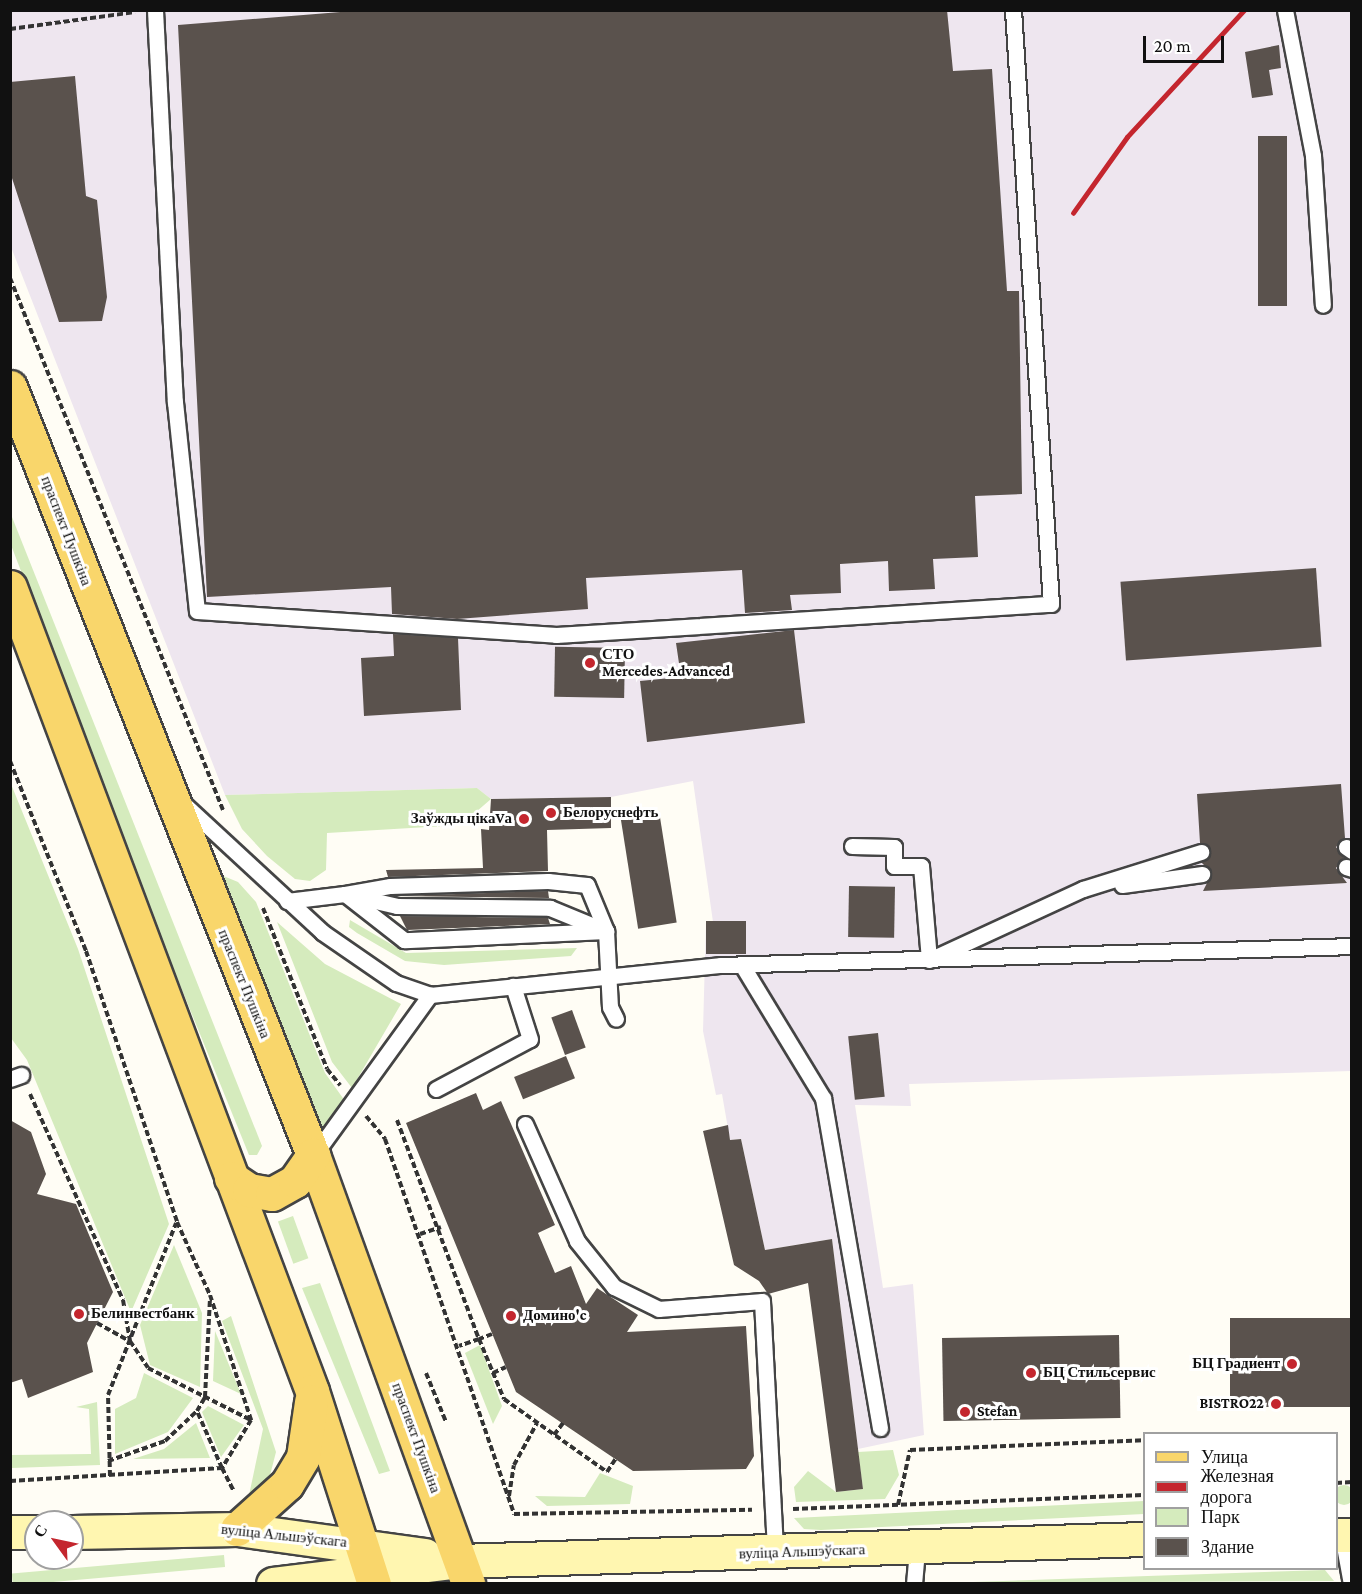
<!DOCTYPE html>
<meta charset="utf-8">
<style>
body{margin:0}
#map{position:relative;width:1362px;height:1594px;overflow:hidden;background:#fffdf5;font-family:"Crimson Pro",serif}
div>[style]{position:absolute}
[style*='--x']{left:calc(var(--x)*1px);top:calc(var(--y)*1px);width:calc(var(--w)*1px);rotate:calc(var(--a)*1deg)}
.industrial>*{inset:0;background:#eee6ef}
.green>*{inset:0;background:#d5ebbd;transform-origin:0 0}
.round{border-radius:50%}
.building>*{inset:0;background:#5a524d;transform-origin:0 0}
.path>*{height:4px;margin-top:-2px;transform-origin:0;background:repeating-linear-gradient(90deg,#333 0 6px,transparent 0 9px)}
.roads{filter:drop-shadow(2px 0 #444) drop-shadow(-2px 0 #444) drop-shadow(0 2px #444) drop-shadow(0 -2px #444)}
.service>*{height:15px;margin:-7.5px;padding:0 7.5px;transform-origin:7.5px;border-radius:7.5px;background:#fff}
.secondary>*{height:33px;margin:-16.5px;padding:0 16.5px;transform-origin:16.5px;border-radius:16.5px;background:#fff6b0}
.primary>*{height:33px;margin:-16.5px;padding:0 16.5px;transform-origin:16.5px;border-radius:16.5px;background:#f9d66b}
.rail>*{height:4.5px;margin:-2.25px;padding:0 2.25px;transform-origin:2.25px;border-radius:2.25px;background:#c4262e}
.dots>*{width:16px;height:16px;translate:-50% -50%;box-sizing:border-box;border:3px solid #fff;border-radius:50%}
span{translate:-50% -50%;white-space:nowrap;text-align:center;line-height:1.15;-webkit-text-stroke:6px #fff;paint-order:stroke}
.street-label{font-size:15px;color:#111}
.poi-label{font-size:15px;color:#111;font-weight:700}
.left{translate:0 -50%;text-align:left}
.right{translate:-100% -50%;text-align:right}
.frame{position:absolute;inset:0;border:12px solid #111;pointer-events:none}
.legend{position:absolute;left:1143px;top:1432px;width:195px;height:138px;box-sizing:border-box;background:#fff;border:2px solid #a0a0a0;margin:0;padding:8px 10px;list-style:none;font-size:18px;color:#111}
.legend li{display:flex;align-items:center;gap:12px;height:30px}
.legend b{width:30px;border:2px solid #a0a0a0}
.north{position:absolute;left:24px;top:1510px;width:60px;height:60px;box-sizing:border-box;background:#fff;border:2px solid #a0a0a0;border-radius:50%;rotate:303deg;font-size:16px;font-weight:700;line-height:24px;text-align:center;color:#111}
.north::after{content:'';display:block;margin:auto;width:21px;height:27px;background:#c4262e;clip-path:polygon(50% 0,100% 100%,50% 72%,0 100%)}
.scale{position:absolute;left:1143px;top:36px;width:81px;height:27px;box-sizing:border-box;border:3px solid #111;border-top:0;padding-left:8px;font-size:18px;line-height:21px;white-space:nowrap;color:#111;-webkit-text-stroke:4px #fff;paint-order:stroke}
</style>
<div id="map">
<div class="industrial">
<i style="clip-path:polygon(11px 11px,1351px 11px,1351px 1071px,909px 1084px,911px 1106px,855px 1105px,883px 1288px,913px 1284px,924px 1435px,858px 1449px,832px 1239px,765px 1250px,741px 1139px,730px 1140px,722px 1094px,716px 1095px,703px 1031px,706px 921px,713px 922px,693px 781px,611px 797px,491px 799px,477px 788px,225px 795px,11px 247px)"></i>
</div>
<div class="green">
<i style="clip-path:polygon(10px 512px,262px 1146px,257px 1155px,249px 1155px,174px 970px,11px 545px)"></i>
<i style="clip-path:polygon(11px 784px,78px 949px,169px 1224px,131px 1312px,27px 1060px,11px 1038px)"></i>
<i style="clip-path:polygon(477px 788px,491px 799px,461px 825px,327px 833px,326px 870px,310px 881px,295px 879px,267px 856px,242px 829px,225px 795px)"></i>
<i style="clip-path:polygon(221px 875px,238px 882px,256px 902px,325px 1073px,345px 1101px,320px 1130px)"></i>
<i style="clip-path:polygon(350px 920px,406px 953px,577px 948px,571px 956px,444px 965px,405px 961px,357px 933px,349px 927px)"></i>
<i style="clip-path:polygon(277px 922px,325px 964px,401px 1004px,352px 1088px,332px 1062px)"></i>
<i style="left:293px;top:1216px;width:45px;height:16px;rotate:70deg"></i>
<i style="clip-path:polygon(174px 1245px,202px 1313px,200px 1387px,150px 1365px,140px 1325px)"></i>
<i style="clip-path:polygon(320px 1283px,390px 1471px,379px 1474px,302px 1288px)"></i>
<i style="clip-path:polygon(231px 1316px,276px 1452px,268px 1483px,248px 1500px,263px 1429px,222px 1321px)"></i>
<i style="clip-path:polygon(215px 1331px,241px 1394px,213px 1381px)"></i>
<i style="clip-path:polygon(480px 1345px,502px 1406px,493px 1424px,465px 1353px)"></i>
<i style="clip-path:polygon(144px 1373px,193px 1398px,168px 1432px,115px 1454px,115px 1409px,136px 1398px)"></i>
<i style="clip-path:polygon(97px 1402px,100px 1465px,11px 1468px,11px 1455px,91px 1454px,89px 1409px,76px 1407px)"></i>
<i style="clip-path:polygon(208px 1406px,244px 1425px,221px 1457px,202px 1412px)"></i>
<i style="clip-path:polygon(196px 1423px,210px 1458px,133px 1459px,164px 1449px)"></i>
<i style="clip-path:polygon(893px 1450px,899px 1475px,885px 1499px,796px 1502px,794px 1487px,808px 1471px,836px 1492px,863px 1489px,858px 1452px)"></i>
<i style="clip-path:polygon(600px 1473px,633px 1486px,630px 1504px,547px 1506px,535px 1496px,585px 1497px)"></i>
<i class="round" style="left:1334px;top:1485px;width:20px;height:20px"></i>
<i style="clip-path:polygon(1144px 1501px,1144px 1514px,821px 1530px,804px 1529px,794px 1518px)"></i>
<i style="left:224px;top:1555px;width:12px;height:213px;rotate:85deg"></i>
<i style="clip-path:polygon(1325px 1570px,1334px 1581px,943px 1583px)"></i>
</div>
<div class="building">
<i style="clip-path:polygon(365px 10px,947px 10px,953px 71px,992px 69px,1007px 291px,1019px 291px,1022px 494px,975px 496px,978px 557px,933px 559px,935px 589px,889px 591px,888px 561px,840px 564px,841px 593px,790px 595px,792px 610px,745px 613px,742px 570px,586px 578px,588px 609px,457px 619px,392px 614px,391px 587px,207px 597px,178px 25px)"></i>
<i style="clip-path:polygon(1279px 45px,1281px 68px,1269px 70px,1273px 95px,1252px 98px,1245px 52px)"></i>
<i style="clip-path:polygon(75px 76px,86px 196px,97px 200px,107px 297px,102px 321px,59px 322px,10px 172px,10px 82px)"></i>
<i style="left:1258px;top:136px;width:29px;height:170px"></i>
<i style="left:1316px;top:568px;width:79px;height:196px;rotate:86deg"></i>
<i style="clip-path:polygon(794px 630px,805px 723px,647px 742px,640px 681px,681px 677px,676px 643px)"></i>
<i style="clip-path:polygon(393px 634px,458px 638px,461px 710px,364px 716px,361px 658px,394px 656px)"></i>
<i style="left:625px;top:648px;width:50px;height:70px;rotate:91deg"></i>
<i style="clip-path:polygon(1341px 784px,1345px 838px,1336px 847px,1344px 858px,1336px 868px,1347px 883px,1203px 891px,1212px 873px,1201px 862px,1210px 850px,1200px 843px,1197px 794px)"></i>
<i style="clip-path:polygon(611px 797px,611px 828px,547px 830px,548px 871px,388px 877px,386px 870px,483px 868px,481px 829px,489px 830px,491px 799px)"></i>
<i style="left:659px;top:811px;width:113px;height:39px;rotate:81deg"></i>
<i style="left:849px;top:886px;width:46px;height:51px;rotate:1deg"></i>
<i style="clip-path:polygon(548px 891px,549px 898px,395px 896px)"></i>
<i style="clip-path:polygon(400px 916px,548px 918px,550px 924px,407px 930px)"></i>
<i style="left:746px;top:921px;width:33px;height:40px;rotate:90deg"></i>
<i style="left:572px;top:1010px;width:40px;height:22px;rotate:70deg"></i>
<i style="left:878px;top:1033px;width:64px;height:30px;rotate:84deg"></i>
<i style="left:566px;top:1056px;width:24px;height:56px;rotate:68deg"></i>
<i style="clip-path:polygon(476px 1093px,483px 1110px,501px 1101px,555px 1225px,538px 1233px,555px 1273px,571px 1266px,586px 1304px,597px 1288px,638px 1315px,627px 1332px,746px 1326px,754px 1456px,746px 1469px,633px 1471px,516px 1392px,406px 1123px)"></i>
<i style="clip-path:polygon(10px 1120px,31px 1132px,46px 1174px,37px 1194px,76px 1204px,113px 1292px,87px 1343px,93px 1372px,28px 1398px,22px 1379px,10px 1383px)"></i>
<i style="clip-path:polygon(728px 1125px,730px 1140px,741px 1139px,765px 1250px,832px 1239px,863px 1489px,836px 1492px,808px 1283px,768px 1294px,759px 1281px,734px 1265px,703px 1131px)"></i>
<i style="left:1352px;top:1318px;width:89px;height:122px;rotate:90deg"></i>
<i style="left:1119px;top:1335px;width:83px;height:177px;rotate:89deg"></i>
</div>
<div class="path">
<i style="--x:10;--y:29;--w:126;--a:-7.7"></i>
<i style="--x:10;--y:278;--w:573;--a:68.18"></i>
<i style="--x:10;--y:761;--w:205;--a:68.2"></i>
<i style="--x:86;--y:951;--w:286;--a:71.4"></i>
<i style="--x:177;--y:1222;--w:80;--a:65.7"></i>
<i style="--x:210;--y:1295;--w:132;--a:71.8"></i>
<i style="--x:263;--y:908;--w:173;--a:68.3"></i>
<i style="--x:327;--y:1069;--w:21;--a:51"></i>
<i style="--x:30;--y:1094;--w:226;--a:65.7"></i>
<i style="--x:123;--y:1300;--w:42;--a:80.3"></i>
<i style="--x:130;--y:1341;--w:32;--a:56"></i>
<i style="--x:148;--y:1368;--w:115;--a:26.8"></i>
<i style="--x:251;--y:1420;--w:56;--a:121.1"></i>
<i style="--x:222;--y:1468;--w:62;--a:-113.7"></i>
<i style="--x:366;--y:1116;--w:30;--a:50"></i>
<i style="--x:385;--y:1139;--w:397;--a:71"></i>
<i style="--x:514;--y:1514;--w:238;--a:-1"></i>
<i style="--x:397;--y:1120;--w:234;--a:69.5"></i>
<i style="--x:479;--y:1339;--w:21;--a:161"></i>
<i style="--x:420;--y:1234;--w:22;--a:-18"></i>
<i style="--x:97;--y:1323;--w:38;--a:29"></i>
<i style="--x:492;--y:1334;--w:14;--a:159"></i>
<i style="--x:479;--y:1339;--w:65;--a:67.4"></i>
<i style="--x:504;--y:1399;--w:126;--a:35.3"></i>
<i style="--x:607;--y:1472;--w:17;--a:-57"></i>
<i style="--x:426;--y:1373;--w:53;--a:67.8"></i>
<i style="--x:493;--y:1373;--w:14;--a:-25"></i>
<i style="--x:554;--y:1435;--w:15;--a:-53"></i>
<i style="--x:108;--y:1461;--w:60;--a:-19.3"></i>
<i style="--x:165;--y:1441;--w:44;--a:-43.2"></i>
<i style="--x:197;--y:1411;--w:16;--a:-60"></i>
<i style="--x:205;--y:1397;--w:98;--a:-87.1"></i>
<i style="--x:110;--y:1476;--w:81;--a:-91.4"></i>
<i style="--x:108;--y:1395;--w:185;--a:-68.4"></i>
<i style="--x:10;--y:1481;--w:212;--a:-3.5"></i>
<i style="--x:222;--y:1468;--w:25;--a:63"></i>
<i style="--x:1336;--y:1483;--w:16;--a:-4"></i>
<i style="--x:509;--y:1496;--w:31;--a:-81"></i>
<i style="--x:514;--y:1465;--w:48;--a:-61.3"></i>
<i style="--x:898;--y:1505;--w:56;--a:-77.7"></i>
<i style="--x:910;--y:1450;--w:234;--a:-2.4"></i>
<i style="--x:793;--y:1509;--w:351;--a:-2.3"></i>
</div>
<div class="roads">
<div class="service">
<i style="--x:155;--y:10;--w:393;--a:87.1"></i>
<i style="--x:175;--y:402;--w:210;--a:84"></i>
<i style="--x:197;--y:611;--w:360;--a:3.8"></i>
<i style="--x:556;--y:635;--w:496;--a:-3.6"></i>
<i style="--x:1051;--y:604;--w:595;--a:-93.66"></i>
<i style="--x:1285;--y:10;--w:149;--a:79.1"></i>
<i style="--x:1313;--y:156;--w:149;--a:86.2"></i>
<i style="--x:184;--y:804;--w:188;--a:42.8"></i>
<i style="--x:322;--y:932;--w:90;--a:34.6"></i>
<i style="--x:396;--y:983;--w:36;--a:19"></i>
<i style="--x:430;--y:995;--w:293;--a:-5.9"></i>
<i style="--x:721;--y:965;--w:631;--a:-1.72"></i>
<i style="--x:852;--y:846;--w:42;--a:1.4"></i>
<i style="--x:894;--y:847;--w:19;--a:90"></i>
<i style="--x:894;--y:866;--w:27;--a:0"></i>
<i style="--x:921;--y:866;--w:94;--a:85.1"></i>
<i style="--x:929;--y:960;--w:170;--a:-24.8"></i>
<i style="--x:1083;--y:889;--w:124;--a:-17.4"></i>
<i style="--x:1346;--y:847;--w:7;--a:34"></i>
<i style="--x:1346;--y:867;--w:6;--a:18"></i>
<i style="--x:548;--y:881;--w:39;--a:6"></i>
<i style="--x:587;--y:885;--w:50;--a:67.6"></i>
<i style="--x:606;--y:931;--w:202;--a:177.4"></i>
<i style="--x:404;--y:940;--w:75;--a:-142.1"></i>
<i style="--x:345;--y:894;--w:46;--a:-10.1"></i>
<i style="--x:390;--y:886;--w:158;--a:-1.8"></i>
<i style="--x:1122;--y:885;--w:81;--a:-7.8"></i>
<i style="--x:287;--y:901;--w:58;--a:-6.9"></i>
<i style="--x:345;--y:894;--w:53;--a:13"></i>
<i style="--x:397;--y:906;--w:153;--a:0.7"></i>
<i style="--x:550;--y:908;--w:61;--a:22.3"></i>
<i style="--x:606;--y:931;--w:76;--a:87"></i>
<i style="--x:610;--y:1007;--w:13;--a:63"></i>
<i style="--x:742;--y:965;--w:156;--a:58.7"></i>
<i style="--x:823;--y:1098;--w:335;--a:80.2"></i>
<i style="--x:10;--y:1079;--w:12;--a:-20"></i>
<i style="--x:436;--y:1089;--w:106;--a:-28"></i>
<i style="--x:530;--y:1039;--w:56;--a:-107.8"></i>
<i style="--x:525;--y:1124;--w:128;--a:66"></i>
<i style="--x:577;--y:1241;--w:59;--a:51.2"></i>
<i style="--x:614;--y:1287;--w:50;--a:26.1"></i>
<i style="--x:659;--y:1309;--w:103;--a:-4.4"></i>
<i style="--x:762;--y:1301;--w:251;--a:87"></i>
<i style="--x:314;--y:1155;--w:198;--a:-54.1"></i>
<i style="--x:1342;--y:1535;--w:50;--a:79.6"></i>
<i style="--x:914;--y:1584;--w:36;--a:-85"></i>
</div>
<div class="secondary">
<i style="--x:10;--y:1532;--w:26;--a:0"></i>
<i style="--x:72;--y:1532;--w:165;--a:-1"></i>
<i style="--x:237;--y:1529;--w:190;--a:7.9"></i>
<i style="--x:1336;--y:1535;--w:16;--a:0"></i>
<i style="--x:273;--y:1584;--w:187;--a:-7"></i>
<i style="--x:459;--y:1561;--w:685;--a:-1.84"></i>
</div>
<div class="primary">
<i style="--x:10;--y:387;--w:826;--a:68.47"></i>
<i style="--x:313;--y:1155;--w:456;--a:70.1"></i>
<i style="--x:10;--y:587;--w:859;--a:69.41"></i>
<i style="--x:312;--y:1391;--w:203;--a:72.2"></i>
<i style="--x:231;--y:1178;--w:22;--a:34"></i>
<i style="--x:249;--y:1190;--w:23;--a:10"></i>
<i style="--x:272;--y:1194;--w:26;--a:-29"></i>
<i style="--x:295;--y:1181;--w:32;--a:-55"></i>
<i style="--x:237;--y:1529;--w:67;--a:-42"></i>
<i style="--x:287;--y:1484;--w:31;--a:-59"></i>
<i style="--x:303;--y:1457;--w:56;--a:-81.7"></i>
</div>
</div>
<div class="rail">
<i style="--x:1073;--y:213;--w:93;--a:-54.6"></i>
<i style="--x:1127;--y:137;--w:173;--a:-47.3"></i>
</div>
<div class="dots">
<i style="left:590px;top:663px;background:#c4262e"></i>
<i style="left:551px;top:813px;background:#c4262e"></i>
<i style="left:524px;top:819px;background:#c4262e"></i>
<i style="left:79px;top:1314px;background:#c4262e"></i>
<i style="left:511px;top:1316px;background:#c4262e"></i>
<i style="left:1292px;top:1364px;background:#c4262e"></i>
<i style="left:1031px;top:1373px;background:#c4262e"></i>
<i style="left:1276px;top:1404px;background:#c4262e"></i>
<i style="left:965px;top:1412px;background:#c4262e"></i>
</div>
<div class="street-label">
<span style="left:66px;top:531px;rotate:69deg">праспект Пушкіна</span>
<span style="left:244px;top:984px;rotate:68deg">праспект Пушкіна</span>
<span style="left:416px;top:1438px;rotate:70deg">праспект Пушкіна</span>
<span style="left:284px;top:1536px;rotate:6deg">вуліца Альшэўскага</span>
<span style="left:802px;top:1552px;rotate:-2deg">вуліца Альшэўскага</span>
</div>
<div class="poi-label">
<span class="left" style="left:602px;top:663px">СТО<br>Mercedes-Advanced</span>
<span class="left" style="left:563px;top:813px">Белоруснефть</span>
<span class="right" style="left:512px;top:819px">Заўжды цікаVа</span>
<span class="left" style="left:91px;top:1314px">Белинвестбанк</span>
<span class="left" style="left:523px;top:1316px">Домино'c</span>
<span class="right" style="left:1280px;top:1364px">БЦ Градиент</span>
<span class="left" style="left:1043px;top:1373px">БЦ Стильсервис</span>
<span class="right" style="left:1264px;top:1404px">BISTRO22</span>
<span class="left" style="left:977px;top:1412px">Stefan</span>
</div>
<div class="frame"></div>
<ul class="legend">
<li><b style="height:8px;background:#f9d66b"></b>Улица</li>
<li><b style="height:8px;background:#c4262e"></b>Железная дорога</li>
<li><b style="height:16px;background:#d5ebbd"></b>Парк</li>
<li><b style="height:16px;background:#5a524d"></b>Здание</li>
</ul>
<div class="north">С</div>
<div class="scale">20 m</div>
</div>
